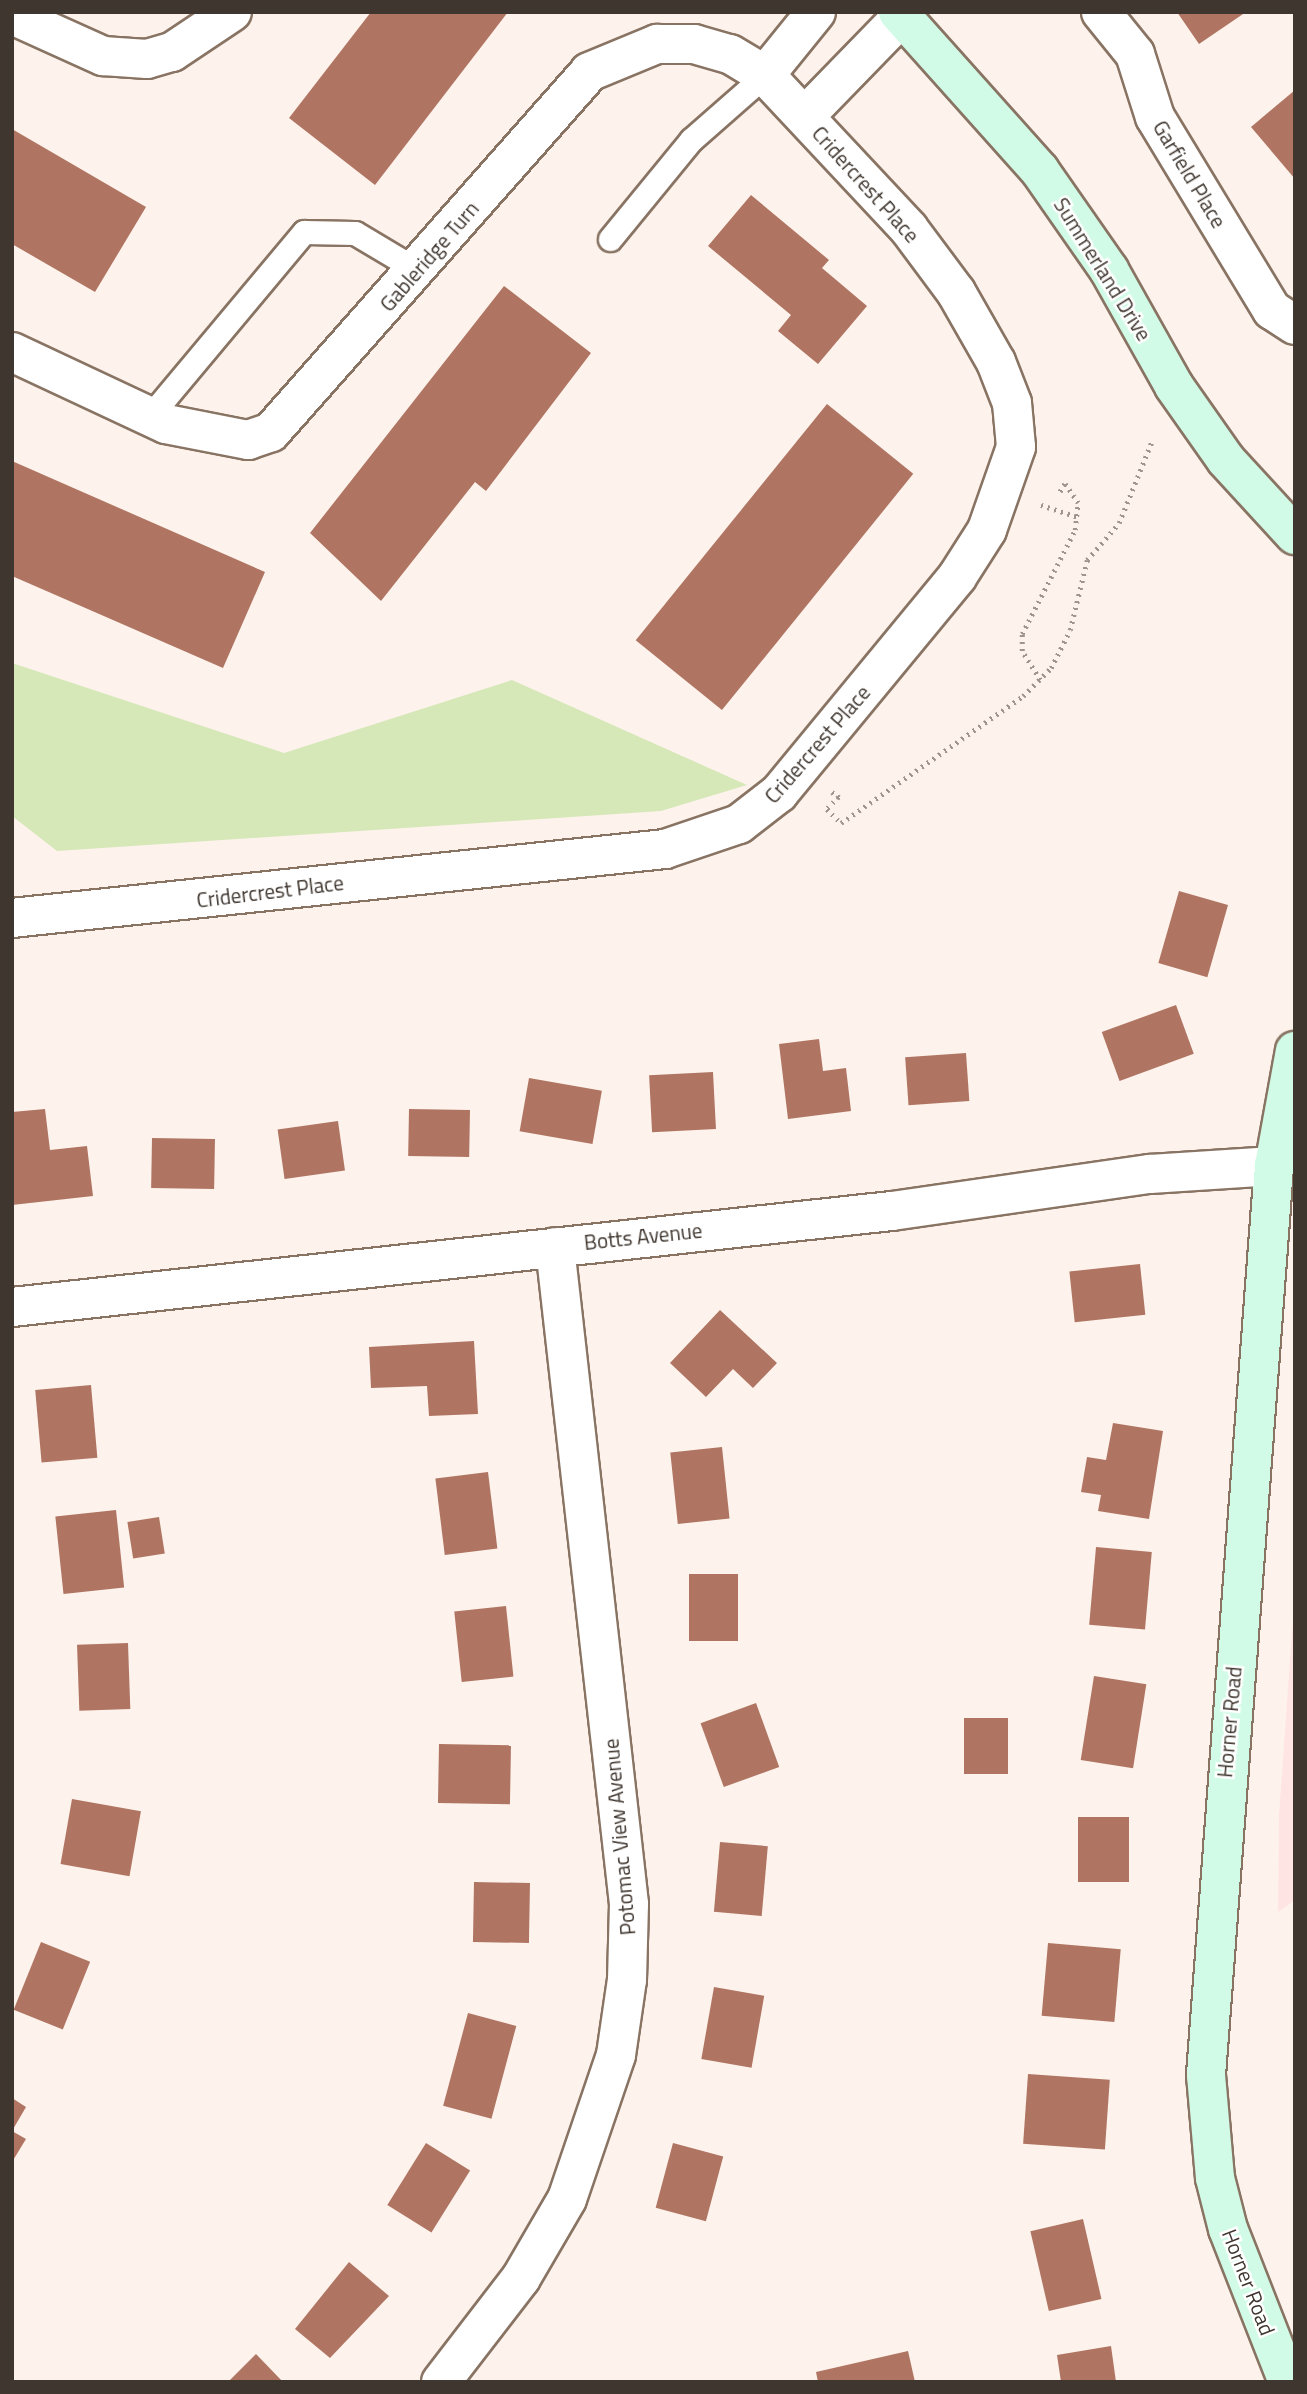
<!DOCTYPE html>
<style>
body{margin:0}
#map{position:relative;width:1307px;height:2394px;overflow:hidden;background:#fdf3ec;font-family:"Titillium Web",sans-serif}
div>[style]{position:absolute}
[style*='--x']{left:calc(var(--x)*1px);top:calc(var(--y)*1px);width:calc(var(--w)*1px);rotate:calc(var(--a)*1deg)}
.education>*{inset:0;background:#ffe4e4}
.green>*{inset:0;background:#d6e7b8}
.building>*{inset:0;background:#b07562;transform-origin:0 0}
.path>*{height:4.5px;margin-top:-2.25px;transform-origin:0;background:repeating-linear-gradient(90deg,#9f958e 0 2px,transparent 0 7px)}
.roads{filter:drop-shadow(2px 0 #897464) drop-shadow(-2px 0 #897464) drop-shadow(0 2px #897464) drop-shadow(0 -2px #897464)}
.service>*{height:23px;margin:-11.5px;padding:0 11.5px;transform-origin:11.5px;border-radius:11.5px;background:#fff}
.minor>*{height:38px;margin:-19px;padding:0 19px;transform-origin:19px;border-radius:19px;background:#fff}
.tertiary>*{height:38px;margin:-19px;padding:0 19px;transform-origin:19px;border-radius:19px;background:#fff}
.secondary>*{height:38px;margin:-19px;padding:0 19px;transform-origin:19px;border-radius:19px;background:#d1fbe6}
span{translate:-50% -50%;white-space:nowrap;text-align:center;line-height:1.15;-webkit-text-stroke:5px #fff;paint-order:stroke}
.street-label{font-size:21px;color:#3f362f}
.frame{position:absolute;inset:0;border:14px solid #3f362f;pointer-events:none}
</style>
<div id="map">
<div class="education">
<i style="clip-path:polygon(1295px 1590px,1295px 1900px,1278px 1912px,1279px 1815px)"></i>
</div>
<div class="green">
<i style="clip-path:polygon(12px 663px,284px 753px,512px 680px,747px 785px,661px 811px,57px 851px,12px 816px)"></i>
</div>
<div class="building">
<i style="clip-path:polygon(371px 12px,508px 12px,375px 185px,289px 118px)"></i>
<i style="clip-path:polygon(1177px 12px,1246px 12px,1199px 44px)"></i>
<i style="clip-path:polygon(1295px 90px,1295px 179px,1251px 127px)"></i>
<i style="clip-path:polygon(12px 129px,146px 207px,95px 292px,12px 244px)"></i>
<i style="clip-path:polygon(751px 195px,829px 260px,822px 268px,867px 306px,818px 364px,778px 331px,791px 315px,708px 246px)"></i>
<i style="clip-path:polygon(504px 286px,591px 353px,486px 491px,475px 482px,381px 601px,310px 533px)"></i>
<i style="left:827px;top:404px;width:111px;height:304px;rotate:39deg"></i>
<i style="clip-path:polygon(12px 461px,265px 572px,223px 668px,12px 576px)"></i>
<i style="left:1179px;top:891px;width:51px;height:75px;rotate:16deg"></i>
<i style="left:1176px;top:1005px;width:52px;height:79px;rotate:70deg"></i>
<i style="clip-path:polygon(819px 1039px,823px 1071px,846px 1068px,851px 1111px,788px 1119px,779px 1044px)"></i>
<i style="left:966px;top:1053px;width:48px;height:61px;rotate:86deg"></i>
<i style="left:713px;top:1072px;width:57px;height:64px;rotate:87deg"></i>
<i style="left:529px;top:1078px;width:74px;height:54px;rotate:10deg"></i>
<i style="clip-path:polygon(45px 1109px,50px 1150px,87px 1146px,93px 1196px,12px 1205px,12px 1112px)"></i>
<i style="left:409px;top:1109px;width:61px;height:47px;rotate:1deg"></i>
<i style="left:338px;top:1121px;width:50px;height:61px;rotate:82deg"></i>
<i style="left:152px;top:1138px;width:63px;height:50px;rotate:1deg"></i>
<i style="left:1140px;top:1264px;width:51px;height:71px;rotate:84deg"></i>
<i style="clip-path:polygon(720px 1310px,777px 1363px,753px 1388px,733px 1369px,706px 1397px,670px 1363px)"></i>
<i style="clip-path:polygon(474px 1341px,478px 1414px,429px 1416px,427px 1386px,371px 1388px,369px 1347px)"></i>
<i style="left:91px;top:1385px;width:73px;height:56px;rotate:85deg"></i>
<i style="clip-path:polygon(1113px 1423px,1163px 1431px,1149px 1519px,1098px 1511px,1101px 1495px,1081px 1492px,1087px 1457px,1106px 1460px)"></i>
<i style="left:722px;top:1447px;width:72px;height:52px;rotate:84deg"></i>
<i style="left:488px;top:1472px;width:77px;height:53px;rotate:83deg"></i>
<i style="left:116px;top:1510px;width:78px;height:61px;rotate:84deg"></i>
<i style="left:159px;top:1517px;width:37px;height:32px;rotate:81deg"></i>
<i style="left:1096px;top:1547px;width:56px;height:78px;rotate:5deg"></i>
<i style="left:689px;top:1574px;width:49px;height:67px"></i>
<i style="left:506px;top:1606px;width:71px;height:52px;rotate:84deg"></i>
<i style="left:128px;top:1643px;width:66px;height:51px;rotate:88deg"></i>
<i style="left:1094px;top:1676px;width:53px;height:85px;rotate:9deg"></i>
<i style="left:756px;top:1703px;width:68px;height:59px;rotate:70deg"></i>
<i style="left:1008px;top:1718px;width:56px;height:44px;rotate:90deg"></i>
<i style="left:439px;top:1744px;width:72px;height:59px;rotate:1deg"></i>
<i style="left:72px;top:1799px;width:70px;height:66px;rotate:10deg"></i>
<i style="left:1078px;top:1817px;width:51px;height:65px"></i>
<i style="left:720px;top:1842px;width:48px;height:70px;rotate:5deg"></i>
<i style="left:474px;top:1882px;width:56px;height:60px;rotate:1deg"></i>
<i style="left:41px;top:1942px;width:53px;height:73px;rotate:22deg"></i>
<i style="left:1048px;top:1943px;width:73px;height:73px;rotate:5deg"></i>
<i style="left:714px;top:1987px;width:51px;height:73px;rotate:10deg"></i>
<i style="left:468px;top:2013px;width:50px;height:96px;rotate:15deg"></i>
<i style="left:1028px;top:2074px;width:82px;height:70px;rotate:4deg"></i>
<i style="clip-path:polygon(12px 2098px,26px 2107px,12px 2131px)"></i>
<i style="clip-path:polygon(12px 2131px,26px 2139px,12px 2162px)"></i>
<i style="left:426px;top:2143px;width:52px;height:73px;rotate:32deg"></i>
<i style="left:673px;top:2143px;width:52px;height:67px;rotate:15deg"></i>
<i style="left:1083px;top:2219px;width:82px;height:54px;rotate:77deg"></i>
<i style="clip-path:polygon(349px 2262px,389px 2296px,330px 2358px,295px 2329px)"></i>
<i style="clip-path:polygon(1111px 2346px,1116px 2382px,1061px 2382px,1057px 2355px)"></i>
<i style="clip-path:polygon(908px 2351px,915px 2382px,818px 2382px,816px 2372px)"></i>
<i style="clip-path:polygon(256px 2354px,283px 2382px,228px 2382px)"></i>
</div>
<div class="path">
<i style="--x:1041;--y:505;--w:38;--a:18"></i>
<i style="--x:1040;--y:680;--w:34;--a:-122"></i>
<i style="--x:1022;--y:651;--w:17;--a:-90"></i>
<i style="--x:1022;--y:634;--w:117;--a:-63"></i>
<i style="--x:1075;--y:530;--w:27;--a:-84"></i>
<i style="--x:1078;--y:503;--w:23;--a:-124"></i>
<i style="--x:1065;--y:484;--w:12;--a:121"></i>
<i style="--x:832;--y:792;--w:9;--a:36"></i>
<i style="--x:839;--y:797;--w:17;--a:135"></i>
<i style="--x:827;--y:809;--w:20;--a:45"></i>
<i style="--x:841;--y:823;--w:222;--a:-34.9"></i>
<i style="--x:1023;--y:696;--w:40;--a:-45"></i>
<i style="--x:1051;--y:668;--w:42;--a:-63.4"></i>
<i style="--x:1070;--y:630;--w:72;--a:-76.3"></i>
<i style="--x:1087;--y:560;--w:49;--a:-49.1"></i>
<i style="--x:1119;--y:523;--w:88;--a:-68.1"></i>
</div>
<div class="roads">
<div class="service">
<i style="--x:610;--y:239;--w:128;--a:-50.7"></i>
<i style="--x:691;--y:140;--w:98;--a:-41.3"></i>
<i style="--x:150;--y:416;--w:240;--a:-50.1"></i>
<i style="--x:304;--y:232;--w:51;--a:1.1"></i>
<i style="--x:355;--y:233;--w:72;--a:30.8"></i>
</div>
<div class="minor">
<i style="--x:1101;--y:12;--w:54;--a:51"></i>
<i style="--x:1135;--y:54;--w:66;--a:72.4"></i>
<i style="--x:1155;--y:117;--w:226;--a:58.8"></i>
<i style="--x:1272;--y:310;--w:27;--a:33"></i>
<i style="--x:12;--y:15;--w:100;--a:24.3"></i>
<i style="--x:103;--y:56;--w:44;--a:3.9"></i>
<i style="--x:147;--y:59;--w:26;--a:-16"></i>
<i style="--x:172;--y:52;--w:72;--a:-33.7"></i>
<i style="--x:765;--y:75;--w:81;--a:-51"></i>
<i style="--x:805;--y:116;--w:145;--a:-45.8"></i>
<i style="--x:12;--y:352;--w:170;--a:25.1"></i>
<i style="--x:166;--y:424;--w:84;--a:11"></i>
<i style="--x:248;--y:440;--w:24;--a:-19"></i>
<i style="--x:271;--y:432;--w:480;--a:-48.5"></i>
<i style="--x:589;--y:72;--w:74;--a:-22.4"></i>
<i style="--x:657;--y:44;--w:37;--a:0"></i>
<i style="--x:694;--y:44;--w:37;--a:16"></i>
<i style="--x:730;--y:54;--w:41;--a:31"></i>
<i style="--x:765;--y:75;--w:211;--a:46.9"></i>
<i style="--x:909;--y:229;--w:79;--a:53.3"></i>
<i style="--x:956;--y:292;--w:81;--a:60.3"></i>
<i style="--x:996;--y:362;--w:44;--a:68.7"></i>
<i style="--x:1012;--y:403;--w:44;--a:84.8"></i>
<i style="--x:1016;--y:447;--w:88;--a:109.3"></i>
<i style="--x:987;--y:530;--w:56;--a:122.6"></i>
<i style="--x:957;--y:577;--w:280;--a:129.5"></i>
<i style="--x:779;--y:793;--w:51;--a:142.2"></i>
<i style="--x:739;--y:824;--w:78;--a:161.3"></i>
<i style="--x:665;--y:849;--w:657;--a:173.97"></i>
<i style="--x:441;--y:2382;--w:131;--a:-52.4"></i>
<i style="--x:521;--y:2278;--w:91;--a:-59.8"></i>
<i style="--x:567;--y:2199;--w:152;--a:-71.2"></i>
<i style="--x:616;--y:2055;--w:76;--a:-81.7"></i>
<i style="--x:627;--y:1980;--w:76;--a:-88.5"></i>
<i style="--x:629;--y:1904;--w:661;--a:-96.43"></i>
</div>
<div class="tertiary">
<i style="--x:12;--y:1307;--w:885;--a:-6.23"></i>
<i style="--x:892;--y:1211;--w:261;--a:-8.2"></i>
<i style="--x:1150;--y:1174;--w:124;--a:-3.7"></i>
</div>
<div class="secondary">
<i style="--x:898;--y:12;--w:213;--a:48.2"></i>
<i style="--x:1040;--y:171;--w:121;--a:55.1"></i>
<i style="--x:1109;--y:270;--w:133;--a:60.7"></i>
<i style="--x:1174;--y:386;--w:90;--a:54.9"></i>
<i style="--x:1226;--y:460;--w:102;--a:47.4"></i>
<i style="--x:1288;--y:2382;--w:164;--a:-111.4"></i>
<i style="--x:1228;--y:2229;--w:53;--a:-104.3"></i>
<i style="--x:1215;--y:2178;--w:103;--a:-95"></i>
<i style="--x:1206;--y:2075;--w:912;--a:-85.72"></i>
<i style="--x:1274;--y:1166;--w:117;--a:-79.7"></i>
</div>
</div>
<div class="street-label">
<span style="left:1190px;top:174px;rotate:59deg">Garfield Place</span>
<span style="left:866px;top:184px;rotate:48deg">Cridercrest Place</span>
<span style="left:429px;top:256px;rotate:-49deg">Gableridge Turn</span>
<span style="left:1103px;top:269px;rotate:58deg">Summerland Drive</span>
<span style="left:817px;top:744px;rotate:-49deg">Cridercrest Place</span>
<span style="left:270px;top:891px;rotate:-7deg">Cridercrest Place</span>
<span style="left:643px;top:1236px;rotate:-6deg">Botts Avenue</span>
<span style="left:1229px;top:1722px;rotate:-85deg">Horner Road</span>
<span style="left:619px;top:1837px;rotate:-95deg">Potomac View Avenue</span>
<span style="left:1249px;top:2282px;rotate:69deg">Horner Road</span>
</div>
<div class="frame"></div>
</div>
